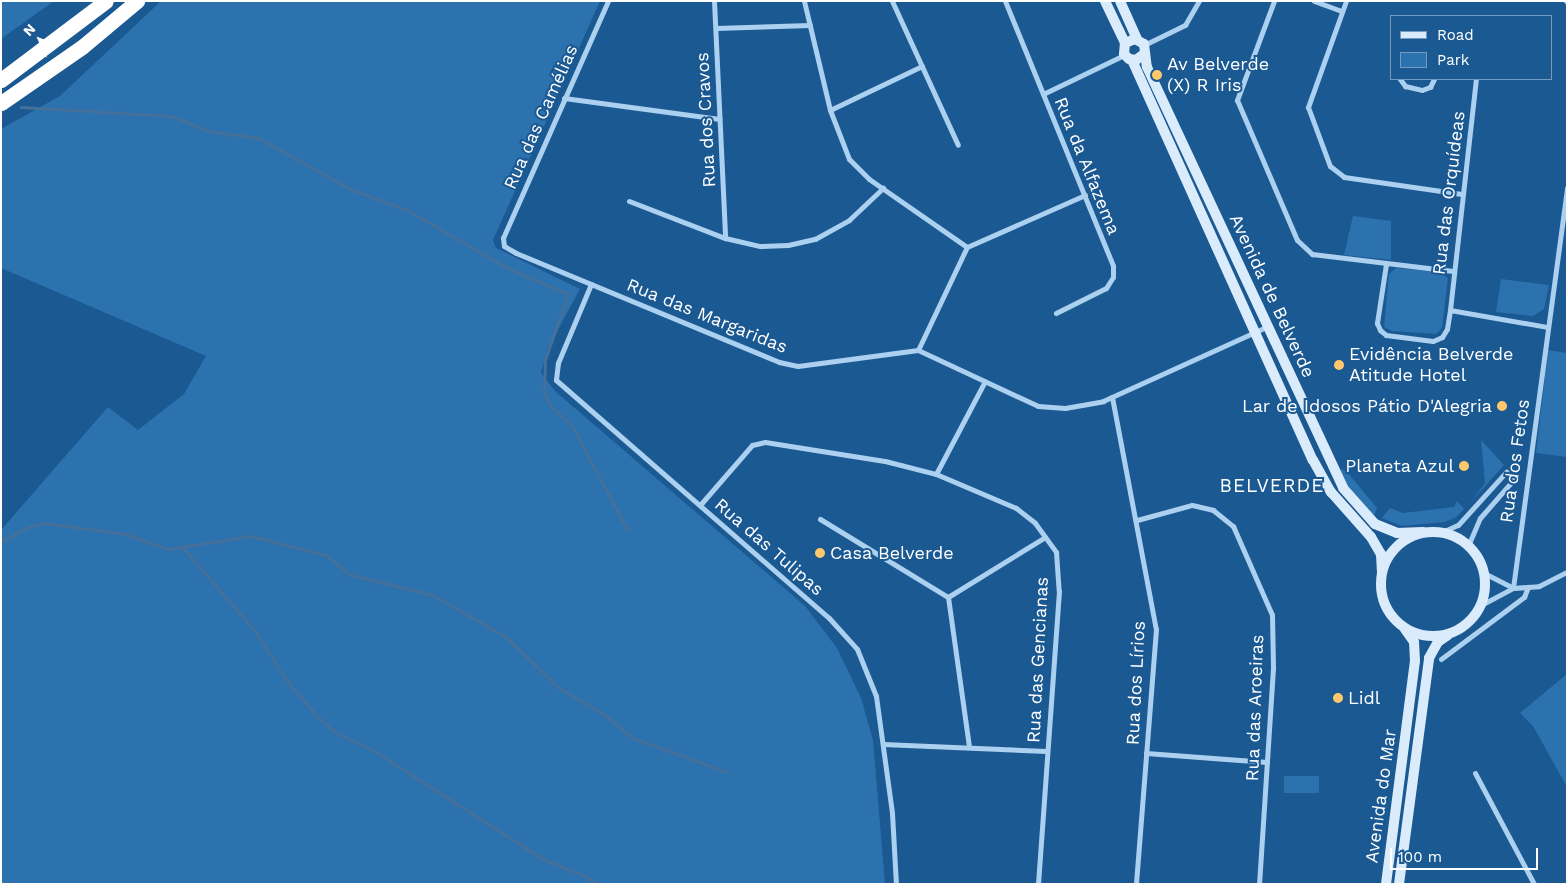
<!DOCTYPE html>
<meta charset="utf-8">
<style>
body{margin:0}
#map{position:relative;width:1568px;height:885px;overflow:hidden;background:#1b5993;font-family:"Work Sans",sans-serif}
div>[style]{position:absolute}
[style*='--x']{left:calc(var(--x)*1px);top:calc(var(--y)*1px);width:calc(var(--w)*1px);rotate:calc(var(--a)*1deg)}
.green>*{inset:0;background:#2b72af;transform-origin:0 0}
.stream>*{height:3px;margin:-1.5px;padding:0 1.5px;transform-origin:1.5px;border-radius:1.5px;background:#447099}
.street>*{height:5px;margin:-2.5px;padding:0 2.5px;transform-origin:2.5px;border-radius:2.5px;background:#acd0ef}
.secondary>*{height:10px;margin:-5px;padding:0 5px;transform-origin:5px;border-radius:5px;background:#daebfb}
.secondary>.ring{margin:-5px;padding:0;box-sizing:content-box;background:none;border:10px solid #daebfb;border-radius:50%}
.highway>*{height:15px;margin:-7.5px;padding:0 7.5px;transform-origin:7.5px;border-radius:7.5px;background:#fff}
.dots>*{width:14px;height:14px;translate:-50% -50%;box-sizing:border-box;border:2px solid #1b5993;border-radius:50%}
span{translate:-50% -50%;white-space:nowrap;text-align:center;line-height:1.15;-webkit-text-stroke:4px #1b5993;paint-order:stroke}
.poi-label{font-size:18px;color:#fff}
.left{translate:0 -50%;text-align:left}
.right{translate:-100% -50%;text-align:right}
.street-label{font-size:18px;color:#fff}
.neighbourhood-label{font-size:19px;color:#fff;letter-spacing:1px}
.frame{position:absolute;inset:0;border:2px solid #fff;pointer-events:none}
.legend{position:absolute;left:1390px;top:15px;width:162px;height:65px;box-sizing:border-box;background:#1b5993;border:1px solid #769bbe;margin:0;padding:6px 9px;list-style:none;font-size:15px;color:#fff}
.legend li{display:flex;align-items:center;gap:10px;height:25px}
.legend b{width:25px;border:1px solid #769bbe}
.north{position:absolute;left:15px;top:15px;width:50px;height:50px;-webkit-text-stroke:4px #1b5993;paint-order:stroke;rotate:313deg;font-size:14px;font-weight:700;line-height:20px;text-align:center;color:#fff}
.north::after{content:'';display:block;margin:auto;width:18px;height:22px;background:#fff;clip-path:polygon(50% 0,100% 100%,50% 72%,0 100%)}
.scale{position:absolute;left:1390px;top:848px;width:148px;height:22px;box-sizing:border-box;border:2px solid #fff;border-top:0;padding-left:6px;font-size:15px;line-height:18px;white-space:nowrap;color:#fff;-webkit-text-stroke:4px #1b5993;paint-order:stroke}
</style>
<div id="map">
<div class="green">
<i style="clip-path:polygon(1px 1px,54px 1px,1px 39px)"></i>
<i style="clip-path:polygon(161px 1px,600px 1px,493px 240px,496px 248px,580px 289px,548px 348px,541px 373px,555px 391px,805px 606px,837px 648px,861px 698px,873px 740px,885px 884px,1px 884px,1px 530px,108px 407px,138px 430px,184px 394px,206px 356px,1px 268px,1px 129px,60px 96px)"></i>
<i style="clip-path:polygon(1353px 216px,1391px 221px,1391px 260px,1344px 255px)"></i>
<i style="clip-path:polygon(1396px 268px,1440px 272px,1448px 278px,1442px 328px,1436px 334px,1392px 331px,1384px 327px,1389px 274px)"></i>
<i style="clip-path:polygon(1501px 279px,1549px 285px,1544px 309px,1533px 316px,1496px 312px)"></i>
<i style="clip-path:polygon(1548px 350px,1567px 353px,1567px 457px,1536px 453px)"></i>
<i style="clip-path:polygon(1481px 440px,1504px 465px,1471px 502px,1485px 483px)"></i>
<i style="clip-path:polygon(1341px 469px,1347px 472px,1377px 508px,1374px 516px,1347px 485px,1338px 471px)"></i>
<i style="clip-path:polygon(1457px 501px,1464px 509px,1455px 518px,1444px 522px,1402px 526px,1382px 518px,1390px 508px,1403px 513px,1454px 507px)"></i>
<i style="clip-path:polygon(1567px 674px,1567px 787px,1533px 726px,1520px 713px)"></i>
<i style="left:1319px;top:776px;width:17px;height:35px;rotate:90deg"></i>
</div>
<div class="stream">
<i style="--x:21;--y:107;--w:150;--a:3.4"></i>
<i style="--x:171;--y:116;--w:40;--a:22"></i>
<i style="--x:208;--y:131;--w:51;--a:7.8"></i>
<i style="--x:259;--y:138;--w:104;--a:29.3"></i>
<i style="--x:350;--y:189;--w:61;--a:20.2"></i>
<i style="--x:407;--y:210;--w:116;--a:30.1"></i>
<i style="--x:507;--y:268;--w:66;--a:23.1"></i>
<i style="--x:568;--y:294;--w:70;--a:109.2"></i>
<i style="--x:545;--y:360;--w:32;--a:92"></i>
<i style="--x:544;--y:392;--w:14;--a:65"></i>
<i style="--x:550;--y:405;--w:30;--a:44"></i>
<i style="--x:572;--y:426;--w:117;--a:61.9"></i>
<i style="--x:1;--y:542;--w:31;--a:-29"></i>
<i style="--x:28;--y:527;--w:16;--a:-14"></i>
<i style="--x:44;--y:523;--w:82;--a:7.7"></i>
<i style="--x:125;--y:534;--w:46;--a:19.2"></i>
<i style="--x:168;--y:549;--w:84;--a:-8.9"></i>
<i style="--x:251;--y:536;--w:77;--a:14.2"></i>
<i style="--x:326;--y:555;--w:32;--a:39"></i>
<i style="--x:351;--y:575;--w:84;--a:13.7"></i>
<i style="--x:433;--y:595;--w:84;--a:29.9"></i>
<i style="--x:506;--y:637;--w:74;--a:43.9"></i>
<i style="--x:559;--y:688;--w:50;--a:30.2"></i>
<i style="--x:602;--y:713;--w:40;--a:39"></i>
<i style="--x:633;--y:738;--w:100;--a:19.9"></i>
<i style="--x:183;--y:548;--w:110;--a:49.1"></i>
<i style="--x:255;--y:631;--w:56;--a:57.4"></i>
<i style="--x:285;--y:678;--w:48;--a:50"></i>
<i style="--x:316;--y:715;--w:27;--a:42"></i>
<i style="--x:336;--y:733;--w:41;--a:24.7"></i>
<i style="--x:373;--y:750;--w:202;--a:32.7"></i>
<i style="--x:543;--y:859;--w:45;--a:22"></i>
<i style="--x:585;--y:876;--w:14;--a:36"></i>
</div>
<div class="street">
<i style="--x:608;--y:1;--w:259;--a:113.9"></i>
<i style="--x:503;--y:238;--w:8;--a:83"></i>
<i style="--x:504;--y:246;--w:14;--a:30"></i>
<i style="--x:516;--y:253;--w:285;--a:22.5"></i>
<i style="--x:779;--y:362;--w:19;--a:12"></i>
<i style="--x:798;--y:366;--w:121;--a:-7.6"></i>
<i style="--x:918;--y:350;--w:132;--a:25"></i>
<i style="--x:1038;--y:406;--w:27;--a:4"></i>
<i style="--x:1065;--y:408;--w:39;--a:-10"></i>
<i style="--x:1103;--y:401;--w:181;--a:-24.4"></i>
<i style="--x:714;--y:1;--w:237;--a:87.3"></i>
<i style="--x:804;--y:1;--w:112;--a:76.6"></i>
<i style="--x:830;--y:110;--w:53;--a:68.8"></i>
<i style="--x:849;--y:159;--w:28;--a:45"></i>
<i style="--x:869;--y:179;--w:119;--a:34.8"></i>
<i style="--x:892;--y:1;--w:158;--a:65.4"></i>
<i style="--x:1005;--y:1;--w:286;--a:67.8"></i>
<i style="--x:1113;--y:266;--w:11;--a:90"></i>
<i style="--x:1113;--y:277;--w:13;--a:122"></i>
<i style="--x:1106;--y:288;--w:56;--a:153.4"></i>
<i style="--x:1274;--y:1;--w:106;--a:110.5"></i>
<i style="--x:1237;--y:100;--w:152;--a:66.8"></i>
<i style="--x:1297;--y:240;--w:21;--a:43"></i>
<i style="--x:1312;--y:254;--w:142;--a:6.9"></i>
<i style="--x:1314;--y:1;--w:30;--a:20"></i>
<i style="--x:1346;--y:1;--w:113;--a:109.7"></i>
<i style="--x:1308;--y:107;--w:63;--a:69.6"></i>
<i style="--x:1330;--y:166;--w:18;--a:38"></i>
<i style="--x:1344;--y:177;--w:119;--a:8.2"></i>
<i style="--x:1566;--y:1;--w:1;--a:45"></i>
<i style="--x:716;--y:28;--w:94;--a:-1.8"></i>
<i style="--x:1144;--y:45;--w:46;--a:-26"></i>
<i style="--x:1185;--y:25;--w:28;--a:-60"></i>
<i style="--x:1400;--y:79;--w:9;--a:54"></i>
<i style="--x:1405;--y:86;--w:17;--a:13"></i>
<i style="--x:1422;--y:90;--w:9;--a:-21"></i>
<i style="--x:1430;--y:87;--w:9;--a:-63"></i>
<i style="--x:1043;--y:94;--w:90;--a:-25.7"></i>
<i style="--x:564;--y:98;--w:157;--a:7.7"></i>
<i style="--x:830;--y:110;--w:102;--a:-25.6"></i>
<i style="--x:629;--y:201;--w:103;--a:21.1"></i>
<i style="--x:725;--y:238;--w:36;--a:13"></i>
<i style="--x:760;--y:246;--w:28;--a:-2"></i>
<i style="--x:788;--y:245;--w:28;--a:-13"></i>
<i style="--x:815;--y:239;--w:39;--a:-29"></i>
<i style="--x:849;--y:220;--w:47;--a:-43.3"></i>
<i style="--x:1386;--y:264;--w:60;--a:98.7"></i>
<i style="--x:1377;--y:323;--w:8;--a:67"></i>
<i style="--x:1380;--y:330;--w:8;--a:40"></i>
<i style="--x:1386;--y:335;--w:47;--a:7.3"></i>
<i style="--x:1433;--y:341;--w:10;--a:-24"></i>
<i style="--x:1442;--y:337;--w:9;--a:-58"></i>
<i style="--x:1447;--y:329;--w:19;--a:-81"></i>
<i style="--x:1450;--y:310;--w:232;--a:-83.6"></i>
<i style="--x:591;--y:284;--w:86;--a:112.7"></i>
<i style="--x:558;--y:363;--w:17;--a:97"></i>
<i style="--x:556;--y:380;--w:362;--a:41.1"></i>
<i style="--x:829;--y:618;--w:42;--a:47.9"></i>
<i style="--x:857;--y:649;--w:51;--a:68"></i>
<i style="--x:876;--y:696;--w:118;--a:82.2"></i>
<i style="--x:892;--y:813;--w:71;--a:86.8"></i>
<i style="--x:1450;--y:310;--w:98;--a:9.9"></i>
<i style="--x:918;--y:350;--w:114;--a:-64.6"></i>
<i style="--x:967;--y:247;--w:129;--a:-23.8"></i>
<i style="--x:1112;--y:397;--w:236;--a:79.3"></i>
<i style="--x:1156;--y:629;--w:256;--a:94.5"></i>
<i style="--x:936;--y:474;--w:105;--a:-62.2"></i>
<i style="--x:700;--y:505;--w:79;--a:-49.1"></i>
<i style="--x:752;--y:445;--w:13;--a:-13"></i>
<i style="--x:765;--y:442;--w:121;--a:9"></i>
<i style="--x:885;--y:461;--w:53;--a:14.3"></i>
<i style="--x:936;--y:474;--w:87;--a:23"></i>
<i style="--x:1016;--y:508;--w:24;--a:38"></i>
<i style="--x:1035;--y:523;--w:36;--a:54"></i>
<i style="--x:1056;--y:552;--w:39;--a:86"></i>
<i style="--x:1059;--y:591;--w:294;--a:94.1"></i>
<i style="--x:820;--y:519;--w:150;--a:31.4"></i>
<i style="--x:948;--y:597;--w:150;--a:82"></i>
<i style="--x:1137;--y:520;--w:57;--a:-15.3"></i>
<i style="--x:1192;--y:505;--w:22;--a:13"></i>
<i style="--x:1213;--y:510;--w:26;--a:39"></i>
<i style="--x:1233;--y:526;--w:97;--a:66.3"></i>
<i style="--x:1272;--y:615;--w:53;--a:88.9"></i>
<i style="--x:1273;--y:668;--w:216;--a:93.7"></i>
<i style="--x:1442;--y:532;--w:17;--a:-24"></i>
<i style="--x:1458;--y:525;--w:72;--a:-47.8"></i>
<i style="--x:1468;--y:546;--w:30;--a:-67"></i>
<i style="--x:1480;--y:518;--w:52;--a:-48.9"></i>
<i style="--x:1484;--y:573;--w:33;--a:27"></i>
<i style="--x:1513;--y:588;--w:404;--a:-82.3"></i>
<i style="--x:948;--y:597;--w:114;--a:-31.7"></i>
<i style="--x:1481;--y:605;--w:36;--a:-28"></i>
<i style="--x:1513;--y:588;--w:26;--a:-4"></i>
<i style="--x:1539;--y:586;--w:31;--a:-27"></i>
<i style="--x:1441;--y:659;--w:104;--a:-36.8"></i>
<i style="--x:1524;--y:597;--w:11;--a:-68"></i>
<i style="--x:883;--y:744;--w:163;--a:2.5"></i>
<i style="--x:1146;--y:753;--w:121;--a:4.3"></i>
<i style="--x:1475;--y:773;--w:126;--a:62"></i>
</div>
<div class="secondary">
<i style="--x:1105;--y:1;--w:47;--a:64.5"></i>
<i style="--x:1120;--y:1;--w:42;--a:65.9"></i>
<i style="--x:1144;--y:54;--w:10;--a:143"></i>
<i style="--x:1136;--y:60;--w:7;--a:-172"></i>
<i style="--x:1129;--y:59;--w:7;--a:-135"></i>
<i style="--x:1124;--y:54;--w:11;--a:-85"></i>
<i style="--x:1125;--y:43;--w:11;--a:-22"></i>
<i style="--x:1135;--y:39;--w:10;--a:29"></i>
<i style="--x:1144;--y:44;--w:23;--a:83"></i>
<i style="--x:1147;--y:67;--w:464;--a:65"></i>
<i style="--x:1343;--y:488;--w:48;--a:48.4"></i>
<i style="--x:1375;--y:524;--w:24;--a:22"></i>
<i style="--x:1397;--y:533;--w:26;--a:-2"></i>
<i style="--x:1132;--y:60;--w:439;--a:65.7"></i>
<i style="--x:1313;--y:460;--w:37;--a:61"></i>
<i style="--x:1331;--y:492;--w:60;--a:48.4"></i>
<i style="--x:1371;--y:537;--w:20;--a:60"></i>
<i style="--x:1381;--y:554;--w:17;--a:87"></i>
<i class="ring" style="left:1381px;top:532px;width:94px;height:94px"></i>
<i style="--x:1386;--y:884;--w:225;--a:-82.6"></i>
<i style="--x:1415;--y:661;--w:19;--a:-93"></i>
<i style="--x:1414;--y:642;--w:16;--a:-125"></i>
<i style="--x:1399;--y:884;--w:228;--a:-82.4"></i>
<i style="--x:1429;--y:658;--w:18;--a:-61"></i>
<i style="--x:1438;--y:642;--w:12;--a:-35"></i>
</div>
<div class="highway">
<i style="--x:1;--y:80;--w:131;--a:-37"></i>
<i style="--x:1;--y:103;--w:98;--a:-34.7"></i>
<i style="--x:82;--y:47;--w:72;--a:-39.9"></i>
</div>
<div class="dots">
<i style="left:1157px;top:75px;background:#ffc86a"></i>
<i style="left:1339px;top:365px;background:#ffc86a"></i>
<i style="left:1502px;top:406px;background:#ffc86a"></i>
<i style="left:1464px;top:466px;background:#ffc86a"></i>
<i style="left:820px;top:553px;background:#ffc86a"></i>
<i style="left:1338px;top:698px;background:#ffc86a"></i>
</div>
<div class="poi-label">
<span class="left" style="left:1167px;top:75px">Av Belverde<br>(X) R Iris</span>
<span class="left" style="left:1349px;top:365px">Evidência Belverde<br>Atitude Hotel</span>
<span class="right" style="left:1492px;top:406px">Lar de Idosos Pátio D'Alegria</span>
<span class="right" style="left:1454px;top:466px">Planeta Azul</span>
<span class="left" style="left:830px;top:553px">Casa Belverde</span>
<span class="left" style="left:1348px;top:698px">Lidl</span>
</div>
<div class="street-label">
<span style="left:541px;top:117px;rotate:-66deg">Rua das Camélias</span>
<span style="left:706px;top:120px;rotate:-93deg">Rua dos Cravos</span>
<span style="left:1087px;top:166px;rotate:68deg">Rua da Alfazema</span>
<span style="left:1449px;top:193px;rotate:-83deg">Rua das Orquídeas</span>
<span style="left:1272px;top:296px;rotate:65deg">Avenida de Belverde</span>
<span style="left:707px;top:316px;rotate:22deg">Rua das Margaridas</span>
<span style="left:1515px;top:461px;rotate:-82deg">Rua dos Fetos</span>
<span style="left:769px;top:547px;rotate:41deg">Rua das Tulipas</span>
<span style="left:1038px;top:660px;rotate:-87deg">Rua das Gencianas</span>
<span style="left:1136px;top:683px;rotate:-87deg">Rua dos Lírios</span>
<span style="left:1255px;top:708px;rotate:-88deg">Rua das Aroeiras</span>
<span style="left:1381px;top:796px;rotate:-82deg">Avenida do Mar</span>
</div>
<div class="neighbourhood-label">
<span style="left:1272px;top:486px">BELVERDE</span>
</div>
<div class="frame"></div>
<ul class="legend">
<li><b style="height:6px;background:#daebfb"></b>Road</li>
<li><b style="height:14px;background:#2b72af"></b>Park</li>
</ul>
<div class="north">N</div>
<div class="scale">100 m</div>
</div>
